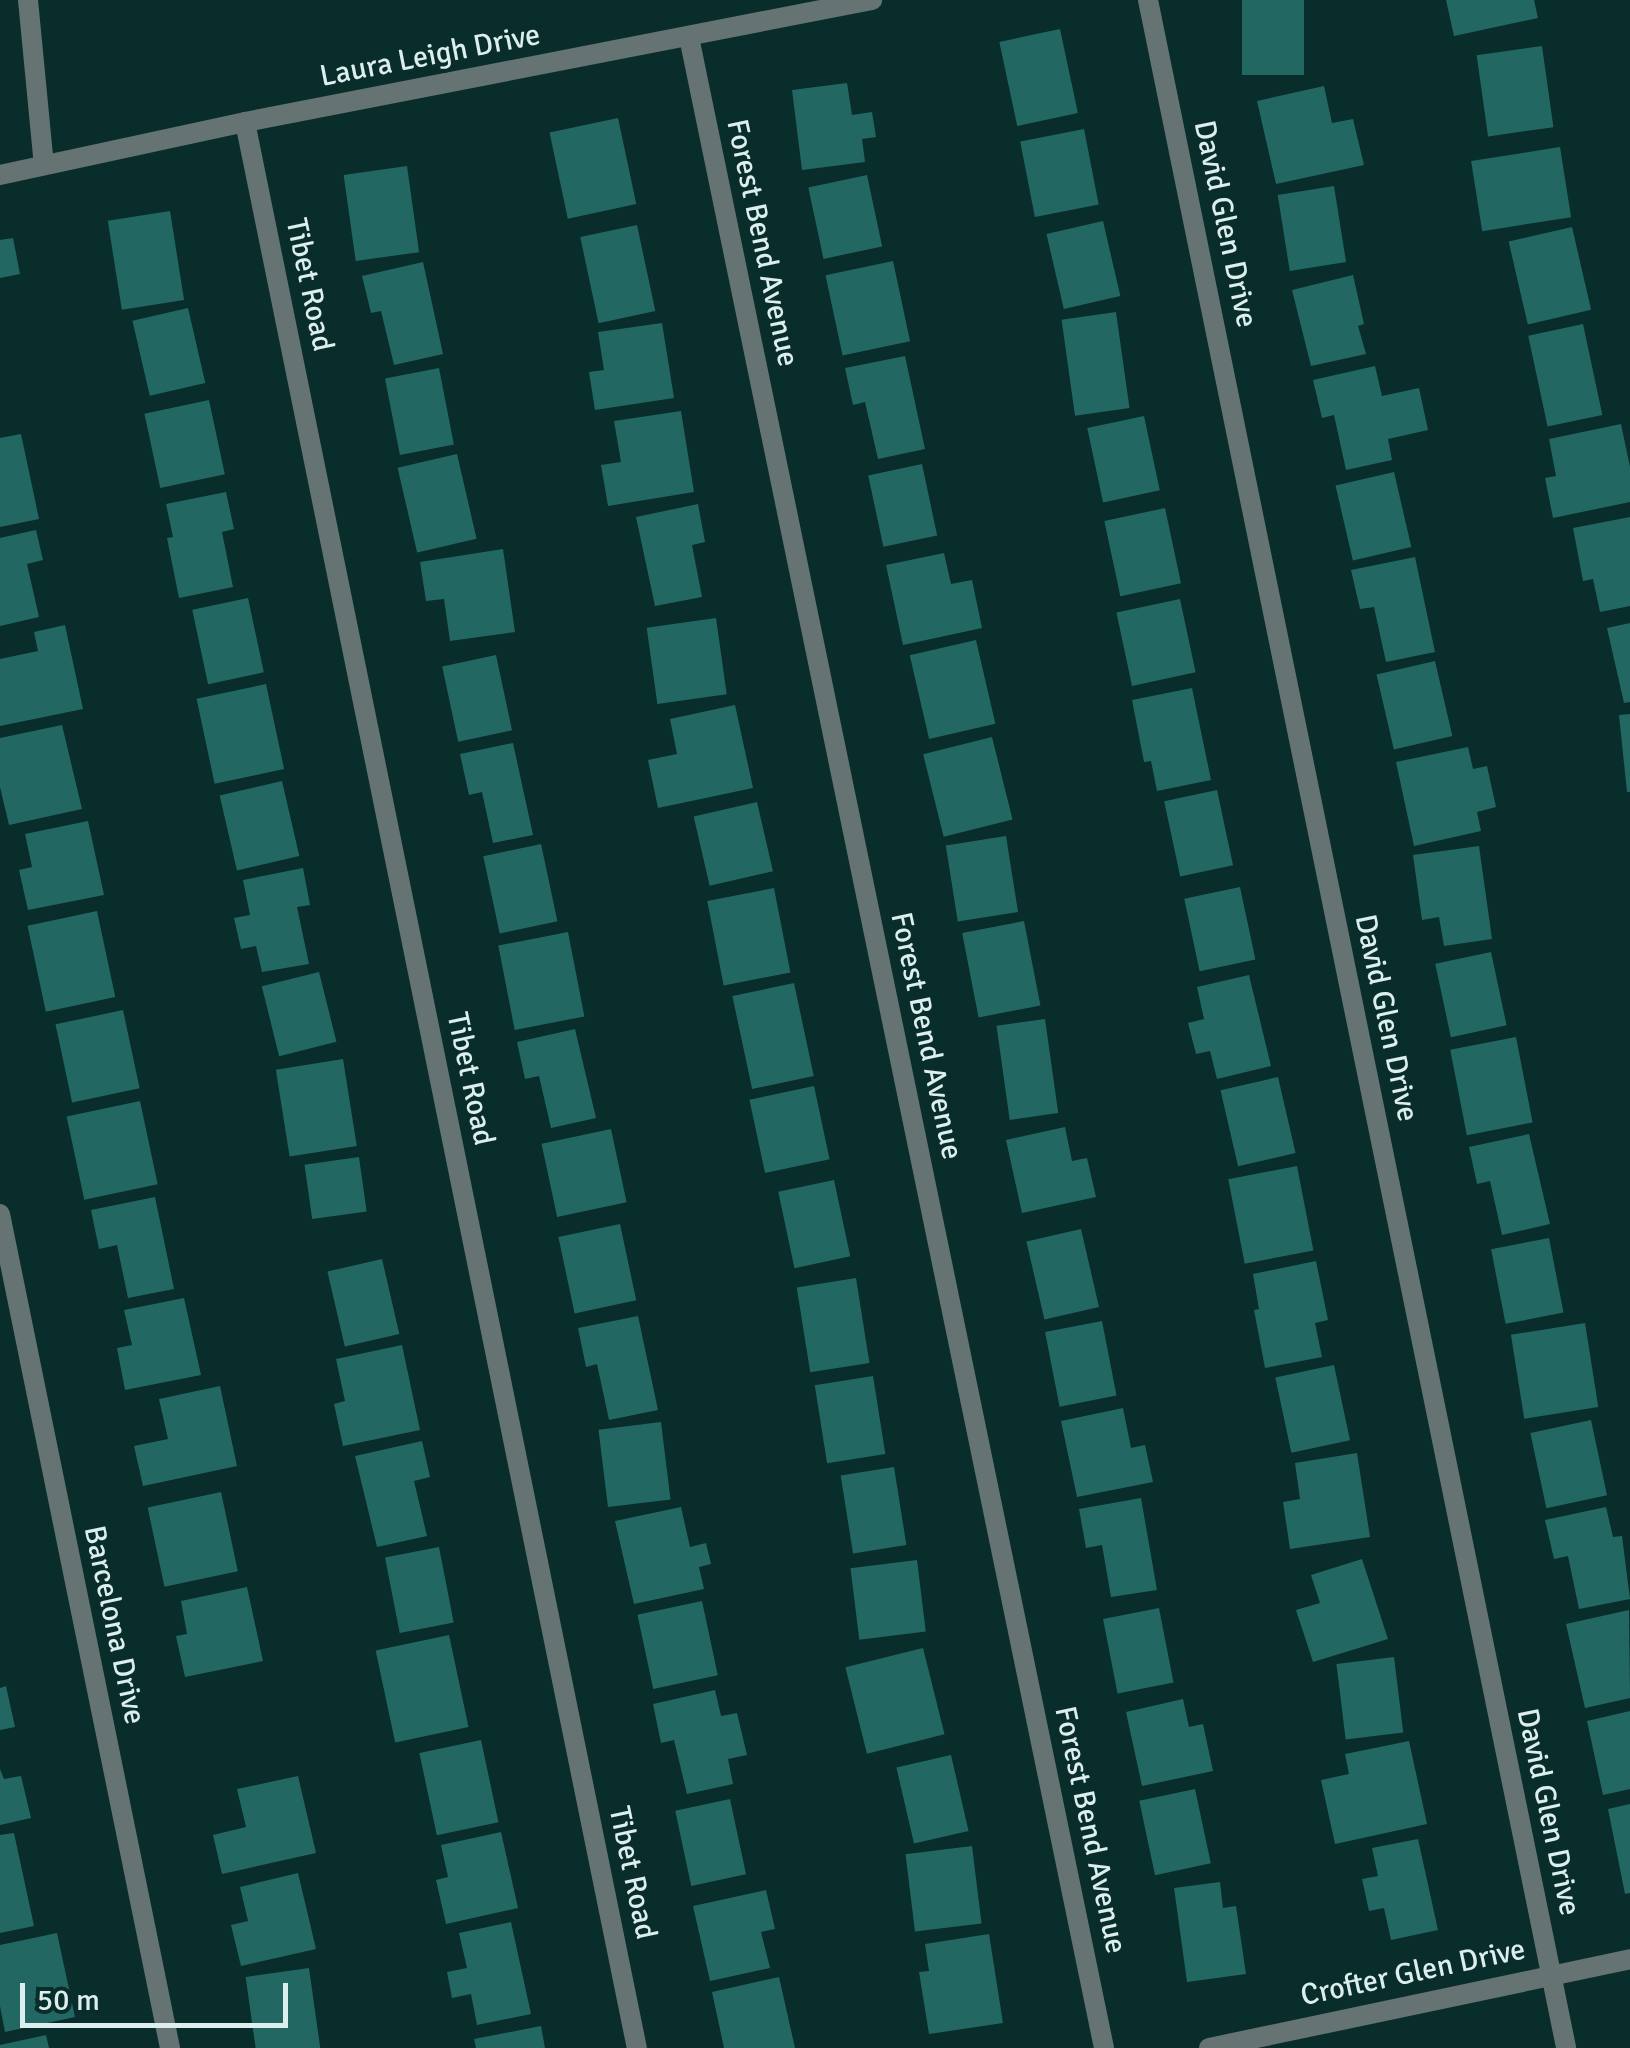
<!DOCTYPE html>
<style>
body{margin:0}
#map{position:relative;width:1630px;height:2048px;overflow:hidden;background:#092d2b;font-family:Signika,sans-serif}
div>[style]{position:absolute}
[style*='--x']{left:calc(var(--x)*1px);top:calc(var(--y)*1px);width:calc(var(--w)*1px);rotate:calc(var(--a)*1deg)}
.building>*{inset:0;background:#236763;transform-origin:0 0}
.minor>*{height:20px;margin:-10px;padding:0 10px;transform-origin:10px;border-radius:10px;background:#657473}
span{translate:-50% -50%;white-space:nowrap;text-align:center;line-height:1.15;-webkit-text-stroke:8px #092d2b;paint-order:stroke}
.street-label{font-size:30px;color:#dceeed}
.scale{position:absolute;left:20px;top:1983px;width:268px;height:45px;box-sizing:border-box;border:5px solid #dceeed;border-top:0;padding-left:12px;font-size:30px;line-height:35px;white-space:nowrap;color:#dceeed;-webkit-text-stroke:8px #092d2b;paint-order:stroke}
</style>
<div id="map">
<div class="building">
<i style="left:1242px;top:0;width:62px;height:75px"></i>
<i style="clip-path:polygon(1446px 0,1534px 0,1538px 18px,1454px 36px)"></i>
<i style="left:1060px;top:29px;width:86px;height:62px;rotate:78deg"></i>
<i style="left:1542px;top:46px;width:82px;height:66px;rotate:82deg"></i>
<i style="clip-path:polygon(847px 83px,852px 115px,872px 112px,876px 137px,862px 139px,865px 162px,802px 170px,792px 90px)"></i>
<i style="clip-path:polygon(1324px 86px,1332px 123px,1353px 119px,1364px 165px,1276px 184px,1257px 101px)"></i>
<i style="left:618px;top:118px;width:88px;height:70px;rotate:78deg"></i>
<i style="left:1084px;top:129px;width:77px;height:65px;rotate:79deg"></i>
<i style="left:1560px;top:147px;width:71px;height:90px;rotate:81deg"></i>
<i style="left:407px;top:166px;width:87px;height:64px;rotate:82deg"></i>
<i style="left:867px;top:175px;width:73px;height:60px;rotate:78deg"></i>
<i style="left:1334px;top:186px;width:77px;height:57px;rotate:81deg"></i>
<i style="left:170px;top:211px;width:90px;height:63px;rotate:81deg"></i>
<i style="left:1103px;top:221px;width:77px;height:58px;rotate:77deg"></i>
<i style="left:637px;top:225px;width:88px;height:58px;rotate:78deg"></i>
<i style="left:1572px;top:227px;width:85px;height:65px;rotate:77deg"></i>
<i style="clip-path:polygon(13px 238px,20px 274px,0 278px,0 240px)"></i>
<i style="left:893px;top:261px;width:82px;height:69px;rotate:78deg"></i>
<i style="clip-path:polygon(423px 262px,443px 354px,394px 365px,381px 311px,371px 313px,362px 276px)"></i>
<i style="clip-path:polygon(1353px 275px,1364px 324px,1358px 326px,1366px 354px,1311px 366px,1292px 290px)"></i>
<i style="left:188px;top:308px;width:77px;height:57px;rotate:77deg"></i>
<i style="left:1116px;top:312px;width:97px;height:55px;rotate:82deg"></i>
<i style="clip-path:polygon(662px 323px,674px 398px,595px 410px,589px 372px,604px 370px,598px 332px)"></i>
<i style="left:1583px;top:324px;width:93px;height:56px;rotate:78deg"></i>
<i style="clip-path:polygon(905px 356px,925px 449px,878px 459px,865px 402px,853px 405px,845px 368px)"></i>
<i style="clip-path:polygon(1375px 366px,1382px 396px,1419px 388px,1428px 430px,1388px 439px,1392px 460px,1346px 470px,1334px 415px,1322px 418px,1313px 380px)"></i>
<i style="left:439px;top:368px;width:78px;height:55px;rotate:79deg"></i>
<i style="left:209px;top:400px;width:76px;height:66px;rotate:78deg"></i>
<i style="clip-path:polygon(681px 411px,694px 492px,608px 506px,601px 465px,621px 462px,614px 421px)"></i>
<i style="left:1144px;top:416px;width:76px;height:58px;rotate:78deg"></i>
<i style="clip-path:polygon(1621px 424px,1630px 467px,1630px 502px,1553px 518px,1545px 478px,1556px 476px,1549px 439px)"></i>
<i style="clip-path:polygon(21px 434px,39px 519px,0 527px,0 438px)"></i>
<i style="left:457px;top:454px;width:87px;height:61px;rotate:77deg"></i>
<i style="left:922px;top:464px;width:73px;height:55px;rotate:78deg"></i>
<i style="left:1394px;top:472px;width:77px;height:60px;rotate:77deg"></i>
<i style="clip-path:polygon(226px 492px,234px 529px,222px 532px,233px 587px,179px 598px,167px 538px,173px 537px,166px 504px)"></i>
<i style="clip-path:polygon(698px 504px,705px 542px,692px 545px,702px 597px,655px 606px,636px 517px)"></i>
<i style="left:1165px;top:508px;width:77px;height:62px;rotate:78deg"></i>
<i style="clip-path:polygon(1630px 517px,1630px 606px,1600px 612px,1593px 579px,1583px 581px,1573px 528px)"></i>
<i style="clip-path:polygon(36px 530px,43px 560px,27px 564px,39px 617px,0 626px,0 538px)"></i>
<i style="clip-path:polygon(503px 549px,515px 632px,450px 641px,444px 599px,426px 601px,420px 562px)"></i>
<i style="clip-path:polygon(944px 553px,951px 584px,972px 580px,982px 628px,903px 645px,886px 565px)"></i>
<i style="clip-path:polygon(1415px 557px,1435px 652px,1386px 662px,1374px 607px,1360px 609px,1351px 570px)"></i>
<i style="left:248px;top:598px;width:76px;height:57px;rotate:78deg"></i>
<i style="left:1180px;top:599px;width:75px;height:65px;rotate:78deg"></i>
<i style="left:716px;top:618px;width:77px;height:70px;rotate:82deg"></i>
<i style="clip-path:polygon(1630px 623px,1630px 702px,1624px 703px,1607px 628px)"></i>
<i style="clip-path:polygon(65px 625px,83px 709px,0 726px,0 659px,38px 651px,34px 632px)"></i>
<i style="left:976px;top:640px;width:86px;height:68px;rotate:77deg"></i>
<i style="left:496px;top:655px;width:77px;height:55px;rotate:78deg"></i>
<i style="left:1435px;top:661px;width:77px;height:60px;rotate:77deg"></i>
<i style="left:266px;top:684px;width:87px;height:71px;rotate:78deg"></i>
<i style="clip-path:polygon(1192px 688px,1211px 780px,1157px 791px,1151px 761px,1144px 762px,1132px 700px)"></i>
<i style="clip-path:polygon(735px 705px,753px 788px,658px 808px,648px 760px,677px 754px,670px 719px)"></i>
<i style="clip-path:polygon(1630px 714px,1630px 792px,1627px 792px,1619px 715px)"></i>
<i style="clip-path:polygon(62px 725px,82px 809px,9px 825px,0 787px,0 738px)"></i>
<i style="left:992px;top:737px;width:85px;height:71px;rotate:76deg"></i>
<i style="clip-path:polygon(513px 743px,533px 835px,493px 843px,482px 792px,469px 795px,460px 754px)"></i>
<i style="clip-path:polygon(1468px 747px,1473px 769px,1487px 766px,1496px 807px,1477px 812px,1481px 831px,1414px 846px,1396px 762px)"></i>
<i style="left:282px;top:781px;width:77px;height:64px;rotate:77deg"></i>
<i style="left:1217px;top:790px;width:77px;height:54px;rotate:78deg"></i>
<i style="left:757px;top:802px;width:71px;height:65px;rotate:77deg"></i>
<i style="clip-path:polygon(88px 821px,104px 895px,28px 910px,19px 870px,32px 867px,25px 834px)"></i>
<i style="left:1006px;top:836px;width:77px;height:61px;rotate:81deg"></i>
<i style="left:541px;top:844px;width:79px;height:59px;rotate:78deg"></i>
<i style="clip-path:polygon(1479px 846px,1492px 939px,1444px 946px,1439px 917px,1422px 920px,1413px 855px)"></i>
<i style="clip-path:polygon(303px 868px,310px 905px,297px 907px,309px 964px,262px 972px,256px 946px,241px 949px,234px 918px,250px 915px,243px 880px)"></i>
<i style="left:1240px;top:887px;width:74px;height:57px;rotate:78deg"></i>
<i style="left:774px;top:888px;width:86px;height:68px;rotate:79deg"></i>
<i style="left:97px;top:911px;width:88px;height:71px;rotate:78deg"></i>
<i style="left:1024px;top:921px;width:86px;height:63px;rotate:79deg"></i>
<i style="left:568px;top:932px;width:86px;height:71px;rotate:79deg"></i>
<i style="left:1491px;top:952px;width:75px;height:57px;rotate:78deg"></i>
<i style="left:319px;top:972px;width:72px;height:59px;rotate:76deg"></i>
<i style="clip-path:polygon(1249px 975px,1271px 1066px,1217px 1079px,1210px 1051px,1196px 1054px,1188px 1023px,1204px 1019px,1197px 987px)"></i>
<i style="left:794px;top:983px;width:95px;height:63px;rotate:78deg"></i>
<i style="left:123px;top:1010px;width:80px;height:69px;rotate:78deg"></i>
<i style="left:1045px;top:1019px;width:95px;height:49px;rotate:82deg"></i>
<i style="clip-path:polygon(575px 1029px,596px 1118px,551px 1128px,539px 1076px,525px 1079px,517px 1042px)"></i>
<i style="left:1516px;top:1037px;width:87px;height:67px;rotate:79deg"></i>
<i style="left:343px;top:1059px;width:88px;height:68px;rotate:81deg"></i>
<i style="left:1278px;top:1077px;width:78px;height:59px;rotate:77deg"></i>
<i style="left:814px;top:1086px;width:75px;height:66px;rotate:78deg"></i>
<i style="left:140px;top:1101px;width:85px;height:75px;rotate:78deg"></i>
<i style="clip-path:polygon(1065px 1127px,1072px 1161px,1087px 1158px,1096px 1197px,1022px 1213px,1006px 1140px)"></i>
<i style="left:611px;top:1129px;width:75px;height:71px;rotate:78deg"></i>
<i style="clip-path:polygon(1529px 1134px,1550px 1224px,1502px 1235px,1490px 1181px,1477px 1184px,1469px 1147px)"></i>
<i style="left:359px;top:1157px;width:55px;height:55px;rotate:82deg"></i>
<i style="left:1297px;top:1166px;width:86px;height:70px;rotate:79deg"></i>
<i style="left:834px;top:1180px;width:78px;height:57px;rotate:78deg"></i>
<i style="clip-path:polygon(155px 1197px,174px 1289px,128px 1298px,117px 1245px,99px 1249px,91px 1210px)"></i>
<i style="left:620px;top:1224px;width:78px;height:63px;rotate:78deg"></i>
<i style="left:1081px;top:1229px;width:80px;height:56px;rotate:77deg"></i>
<i style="left:1549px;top:1238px;width:76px;height:59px;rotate:79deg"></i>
<i style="left:382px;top:1259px;width:77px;height:56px;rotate:77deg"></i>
<i style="clip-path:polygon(1316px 1261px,1328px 1320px,1315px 1323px,1322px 1357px,1265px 1368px,1254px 1310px,1259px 1309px,1253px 1274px)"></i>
<i style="left:856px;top:1278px;width:86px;height:60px;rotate:81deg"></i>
<i style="clip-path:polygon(184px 1298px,201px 1375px,125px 1390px,117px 1348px,132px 1345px,124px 1310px)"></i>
<i style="clip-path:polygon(638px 1316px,658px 1410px,609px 1420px,597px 1364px,586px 1367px,578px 1328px)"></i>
<i style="left:1102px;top:1321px;width:76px;height:58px;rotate:79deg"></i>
<i style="left:1585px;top:1323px;width:85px;height:75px;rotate:81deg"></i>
<i style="clip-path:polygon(402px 1345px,420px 1430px,343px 1446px,334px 1404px,345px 1401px,336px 1359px)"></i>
<i style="left:1334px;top:1365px;width:77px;height:60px;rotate:78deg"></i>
<i style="left:873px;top:1376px;width:79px;height:59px;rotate:81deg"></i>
<i style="clip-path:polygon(220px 1386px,237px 1466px,143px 1486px,134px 1446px,168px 1439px,159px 1399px)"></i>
<i style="clip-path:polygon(1123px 1408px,1131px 1448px,1145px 1445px,1153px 1482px,1077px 1497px,1061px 1421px)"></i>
<i style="left:1591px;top:1420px;width:77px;height:62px;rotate:78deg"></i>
<i style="left:661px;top:1422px;width:78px;height:63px;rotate:83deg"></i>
<i style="clip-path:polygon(422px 1441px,430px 1477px,414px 1481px,427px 1536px,377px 1547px,355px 1456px)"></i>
<i style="clip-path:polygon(1357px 1453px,1370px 1537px,1290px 1549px,1283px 1502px,1300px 1499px,1295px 1463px)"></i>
<i style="left:894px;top:1467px;width:79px;height:54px;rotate:81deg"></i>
<i style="left:221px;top:1492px;width:81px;height:75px;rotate:78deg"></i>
<i style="clip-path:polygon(1141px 1498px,1157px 1590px,1111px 1597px,1102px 1545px,1086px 1548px,1079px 1509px)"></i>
<i style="clip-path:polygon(681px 1507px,690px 1547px,706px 1543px,711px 1564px,699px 1567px,704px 1589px,634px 1604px,615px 1521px)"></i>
<i style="clip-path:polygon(1606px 1507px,1613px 1537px,1622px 1536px,1630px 1599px,1579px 1609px,1568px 1556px,1554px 1559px,1545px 1520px)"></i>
<i style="left:439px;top:1547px;width:77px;height:55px;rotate:79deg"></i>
<i style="clip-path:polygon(1362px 1559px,1388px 1639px,1313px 1662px,1296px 1610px,1320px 1603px,1311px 1575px)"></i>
<i style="left:917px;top:1560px;width:72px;height:67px;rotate:83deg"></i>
<i style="clip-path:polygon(247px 1587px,263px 1661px,185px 1677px,176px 1636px,187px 1634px,181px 1601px)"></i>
<i style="left:702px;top:1601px;width:76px;height:66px;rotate:78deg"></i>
<i style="left:1159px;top:1608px;width:76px;height:57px;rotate:79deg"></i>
<i style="clip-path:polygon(1629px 1610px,1630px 1698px,1585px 1708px,1566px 1624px)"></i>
<i style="left:449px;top:1635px;width:94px;height:75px;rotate:78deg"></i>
<i style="left:923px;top:1648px;width:89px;height:80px;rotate:76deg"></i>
<i style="left:1394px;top:1657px;width:76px;height:58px;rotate:83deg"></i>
<i style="clip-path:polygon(6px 1686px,15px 1727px,0 1730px,0 1688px)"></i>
<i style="clip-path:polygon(715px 1690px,721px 1716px,737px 1713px,747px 1755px,728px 1759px,733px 1784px,687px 1794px,674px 1740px,661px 1743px,653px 1704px)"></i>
<i style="clip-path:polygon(1183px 1699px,1189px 1727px,1203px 1724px,1213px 1771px,1142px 1786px,1126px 1712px)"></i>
<i style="clip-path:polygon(1630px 1711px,1630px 1789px,1603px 1795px,1587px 1721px)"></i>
<i style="left:481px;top:1740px;width:84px;height:63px;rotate:78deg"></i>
<i style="clip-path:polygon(1409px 1741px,1427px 1824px,1335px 1844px,1321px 1780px,1349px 1774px,1345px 1754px)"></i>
<i style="left:951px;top:1755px;width:78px;height:56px;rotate:77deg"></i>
<i style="clip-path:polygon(0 1769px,4px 1779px,21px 1776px,31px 1818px,0 1825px)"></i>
<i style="clip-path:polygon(298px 1776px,316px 1853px,222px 1874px,213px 1835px,246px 1827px,237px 1789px)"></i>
<i style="left:1195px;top:1789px;width:76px;height:57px;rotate:78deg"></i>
<i style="left:730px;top:1799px;width:77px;height:56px;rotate:78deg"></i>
<i style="clip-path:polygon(1630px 1804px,1630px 1893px,1625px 1894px,1608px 1809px)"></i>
<i style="clip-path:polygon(501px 1832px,518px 1908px,446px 1924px,436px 1880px,448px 1877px,441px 1845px)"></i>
<i style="clip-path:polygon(14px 1833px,34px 1926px,0 1933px,0 1835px)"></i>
<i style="clip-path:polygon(1418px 1839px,1438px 1930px,1391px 1940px,1384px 1908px,1369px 1911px,1362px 1879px,1378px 1876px,1372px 1848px)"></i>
<i style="left:972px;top:1846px;width:78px;height:67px;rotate:83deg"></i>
<i style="clip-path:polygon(298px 1873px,316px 1949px,241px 1966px,231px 1925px,248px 1921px,240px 1887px)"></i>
<i style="clip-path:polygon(1220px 1882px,1223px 1908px,1236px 1906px,1246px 1974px,1187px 1982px,1174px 1888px)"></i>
<i style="clip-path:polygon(766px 1890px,775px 1929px,761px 1932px,770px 1968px,710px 1981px,693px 1906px)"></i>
<i style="clip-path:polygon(511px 1922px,531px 2014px,477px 2025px,471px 1994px,452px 1998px,447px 1972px,467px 1968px,459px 1933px)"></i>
<i style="clip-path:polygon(57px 1933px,75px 2017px,5px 2032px,0 2006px,0 1945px)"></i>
<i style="clip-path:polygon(989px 1934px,1003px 2023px,929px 2034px,919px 1972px,929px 1971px,925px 1944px)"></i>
<i style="left:309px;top:1968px;width:81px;height:64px;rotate:82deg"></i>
<i style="clip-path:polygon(779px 1977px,795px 2048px,724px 2048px,712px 1992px)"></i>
<i style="clip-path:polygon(541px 2026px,545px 2048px,476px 2048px,474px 2039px)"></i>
<i style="clip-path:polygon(46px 2035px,49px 2048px,0 2048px,0 2045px)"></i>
</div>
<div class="minor">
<i style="--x:28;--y:0;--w:166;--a:84.5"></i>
<i style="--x:1148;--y:0;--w:2090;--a:78.46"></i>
<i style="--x:689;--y:37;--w:2053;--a:78.34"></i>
<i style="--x:245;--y:122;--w:1965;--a:78.5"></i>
<i style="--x:0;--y:175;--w:251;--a:-12.2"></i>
<i style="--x:245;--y:122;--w:639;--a:-11.01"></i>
<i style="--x:0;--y:1214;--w:851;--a:78.48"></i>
<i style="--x:1209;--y:2048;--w:430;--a:-11.9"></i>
</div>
<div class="street-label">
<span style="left:430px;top:56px;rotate:-11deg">Laura Leigh Drive</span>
<span style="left:1225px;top:224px;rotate:78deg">David Glen Drive</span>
<span style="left:762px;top:243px;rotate:78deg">Forest Bend Avenue</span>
<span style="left:309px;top:285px;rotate:78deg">Tibet Road</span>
<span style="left:1386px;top:1018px;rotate:78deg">David Glen Drive</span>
<span style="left:926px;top:1036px;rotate:78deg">Forest Bend Avenue</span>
<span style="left:470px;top:1079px;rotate:78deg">Tibet Road</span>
<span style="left:114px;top:1625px;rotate:78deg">Barcelona Drive</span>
<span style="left:1548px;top:1812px;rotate:78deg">David Glen Drive</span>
<span style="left:1090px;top:1830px;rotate:78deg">Forest Bend Avenue</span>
<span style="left:632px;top:1873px;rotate:78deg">Tibet Road</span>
<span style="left:1413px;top:1973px;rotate:-12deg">Crofter Glen Drive</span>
</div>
<div class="scale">50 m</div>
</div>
